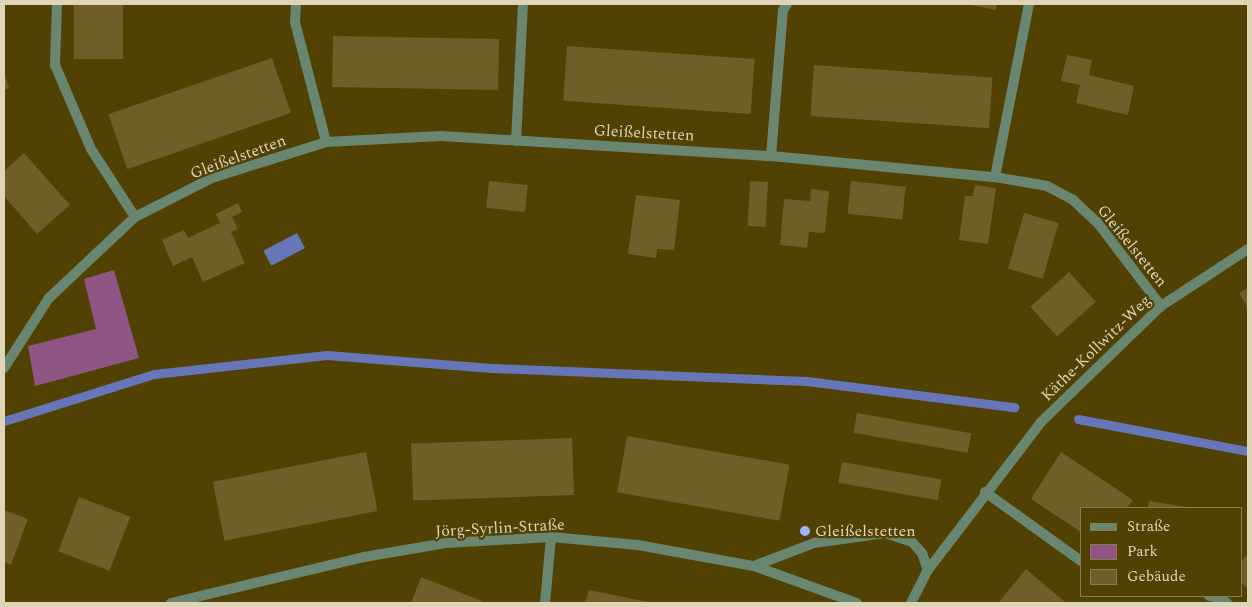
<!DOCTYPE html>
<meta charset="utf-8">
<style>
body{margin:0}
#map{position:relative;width:1252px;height:607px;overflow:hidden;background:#514203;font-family:Spectral,serif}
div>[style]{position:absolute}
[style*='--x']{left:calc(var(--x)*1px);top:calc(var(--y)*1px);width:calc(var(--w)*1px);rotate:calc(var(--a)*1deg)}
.green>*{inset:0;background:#8e5585}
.water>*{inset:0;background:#6676b9;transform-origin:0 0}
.stream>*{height:9px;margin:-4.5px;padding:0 4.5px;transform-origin:4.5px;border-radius:4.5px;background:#6676b9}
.building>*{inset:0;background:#6f5e27;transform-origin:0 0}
.service>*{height:10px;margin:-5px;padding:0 5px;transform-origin:5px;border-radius:5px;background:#688670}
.minor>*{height:10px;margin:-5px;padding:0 5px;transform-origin:5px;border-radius:5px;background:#688670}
.dots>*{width:14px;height:14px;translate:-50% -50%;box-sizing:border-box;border:2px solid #514203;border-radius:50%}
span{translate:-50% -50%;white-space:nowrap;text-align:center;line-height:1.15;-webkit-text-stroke:4.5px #514203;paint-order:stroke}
.street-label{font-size:16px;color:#ded5b9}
.poi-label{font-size:16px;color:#ded5b9}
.left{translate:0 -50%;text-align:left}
.frame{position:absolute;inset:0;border:5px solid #ded5b9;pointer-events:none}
.legend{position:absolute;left:1080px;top:507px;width:162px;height:90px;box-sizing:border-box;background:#514203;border:1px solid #897d4c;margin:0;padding:6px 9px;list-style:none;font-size:15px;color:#ded5b9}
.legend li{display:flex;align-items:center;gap:10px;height:25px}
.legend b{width:25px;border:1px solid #897d4c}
</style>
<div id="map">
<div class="green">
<i style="clip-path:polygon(114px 270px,139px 358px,35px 386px,28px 346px,96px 329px,84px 279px)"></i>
</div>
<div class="water">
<i style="left:297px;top:233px;width:17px;height:38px;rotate:62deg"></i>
</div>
<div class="stream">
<i style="--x:1078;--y:419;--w:173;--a:10.7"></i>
<i style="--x:4;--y:421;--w:157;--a:-17.4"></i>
<i style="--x:154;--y:374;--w:174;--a:-6.3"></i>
<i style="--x:327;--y:355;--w:168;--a:4.5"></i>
<i style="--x:494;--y:368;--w:313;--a:2.4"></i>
<i style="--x:807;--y:381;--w:209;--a:7.2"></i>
</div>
<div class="building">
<i style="left:74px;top:4px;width:49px;height:55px"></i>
<i style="clip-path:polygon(967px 4px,997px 4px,996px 10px)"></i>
<i style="left:333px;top:36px;width:166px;height:51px;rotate:1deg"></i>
<i style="left:567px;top:46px;width:188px;height:55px;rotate:4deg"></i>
<i style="clip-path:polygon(1067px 55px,1092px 60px,1089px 75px,1134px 86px,1128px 115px,1076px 103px,1080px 85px,1061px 81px)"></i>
<i style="left:272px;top:58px;width:58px;height:173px;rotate:71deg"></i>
<i style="left:814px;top:65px;width:179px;height:51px;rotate:4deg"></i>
<i style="clip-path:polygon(4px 72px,9px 88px,4px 90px)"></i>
<i style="clip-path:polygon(24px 153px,70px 205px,37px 234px,4px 196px,4px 171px)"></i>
<i style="left:489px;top:181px;width:39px;height:27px;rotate:6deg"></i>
<i style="left:750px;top:181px;width:18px;height:45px;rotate:3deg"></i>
<i style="left:851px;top:181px;width:55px;height:33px;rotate:6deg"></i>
<i style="clip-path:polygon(975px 185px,996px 188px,988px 244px,959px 240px,965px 196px,973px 196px)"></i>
<i style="clip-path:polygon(811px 189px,829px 191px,825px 233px,809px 232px,807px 248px,780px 245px,784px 199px,810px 201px)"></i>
<i style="clip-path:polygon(636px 195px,680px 200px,674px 250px,657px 249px,656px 258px,628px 254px)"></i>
<i style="clip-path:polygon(238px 203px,242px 212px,232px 217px,238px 229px,231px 232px,245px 263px,203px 282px,192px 257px,173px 266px,162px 240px,184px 230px,188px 238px,220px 223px,216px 214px)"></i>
<i style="left:1024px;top:213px;width:36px;height:58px;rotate:16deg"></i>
<i style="left:1069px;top:272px;width:40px;height:52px;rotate:48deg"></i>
<i style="clip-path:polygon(1248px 288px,1248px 308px,1239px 293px)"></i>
<i style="left:857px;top:413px;width:116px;height:20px;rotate:10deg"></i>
<i style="left:627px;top:436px;width:165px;height:57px;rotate:10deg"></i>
<i style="left:572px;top:438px;width:57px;height:161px;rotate:88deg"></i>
<i style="left:366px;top:452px;width:60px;height:156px;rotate:79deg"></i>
<i style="clip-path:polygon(1061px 452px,1133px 500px,1127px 508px,1081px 508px,1081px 532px,1031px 499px)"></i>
<i style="left:842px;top:462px;width:101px;height:21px;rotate:10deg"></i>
<i style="left:79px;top:497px;width:55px;height:58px;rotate:21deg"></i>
<i style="clip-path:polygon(1149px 501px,1187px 507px,1187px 508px,1148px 508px)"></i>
<i style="clip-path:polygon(4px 510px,28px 519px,11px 565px,4px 562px)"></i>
<i style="clip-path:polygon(1248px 553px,1248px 589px,1241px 582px,1241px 562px)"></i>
<i style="clip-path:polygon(1026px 569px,1066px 603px,998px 603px)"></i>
<i style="clip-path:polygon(421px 577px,487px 603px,411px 603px)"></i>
<i style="clip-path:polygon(589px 590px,648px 602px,648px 603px,585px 603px)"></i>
</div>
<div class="service">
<i style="--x:754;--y:566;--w:64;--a:-21"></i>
<i style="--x:814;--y:543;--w:72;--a:-8"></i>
<i style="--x:885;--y:533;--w:28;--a:18"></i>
<i style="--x:912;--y:542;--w:15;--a:48"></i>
<i style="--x:922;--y:553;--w:18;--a:71"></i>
</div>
<div class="minor">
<i style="--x:57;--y:4;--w:61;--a:91.9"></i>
<i style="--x:55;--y:65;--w:91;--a:66.8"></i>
<i style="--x:91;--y:149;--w:81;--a:57.1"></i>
<i style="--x:296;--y:4;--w:18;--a:93"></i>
<i style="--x:295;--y:22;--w:124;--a:75.5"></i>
<i style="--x:516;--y:141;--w:137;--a:-87.1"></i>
<i style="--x:771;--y:156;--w:146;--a:-85.3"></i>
<i style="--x:783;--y:10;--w:7;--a:-56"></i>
<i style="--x:995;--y:177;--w:176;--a:-78.9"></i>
<i style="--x:4;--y:368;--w:83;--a:-57.3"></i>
<i style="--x:49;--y:298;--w:118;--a:-43.3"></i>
<i style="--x:135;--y:217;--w:86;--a:-26.9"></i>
<i style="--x:212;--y:178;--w:120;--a:-17.5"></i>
<i style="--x:326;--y:142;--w:115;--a:-3"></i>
<i style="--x:441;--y:136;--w:331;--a:3.5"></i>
<i style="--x:771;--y:156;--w:225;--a:5.4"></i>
<i style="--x:995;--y:177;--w:53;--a:9.8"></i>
<i style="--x:1047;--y:186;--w:30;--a:28"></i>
<i style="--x:1073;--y:200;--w:33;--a:43"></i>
<i style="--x:1097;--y:222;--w:106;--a:52.7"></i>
<i style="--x:985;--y:492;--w:118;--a:35.7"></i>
<i style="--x:1209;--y:596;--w:11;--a:10"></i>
<i style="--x:1220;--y:598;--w:9;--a:36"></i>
<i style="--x:171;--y:603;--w:198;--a:-13.4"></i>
<i style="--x:364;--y:557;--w:83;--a:-9.7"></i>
<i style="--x:446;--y:543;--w:105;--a:-3.3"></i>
<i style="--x:551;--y:537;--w:87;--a:5.3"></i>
<i style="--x:638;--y:545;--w:118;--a:10.3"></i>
<i style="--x:754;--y:566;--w:109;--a:19.8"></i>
<i style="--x:545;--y:603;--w:66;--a:-84.8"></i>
<i style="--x:911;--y:603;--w:37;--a:-63"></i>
<i style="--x:928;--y:570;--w:186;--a:-52.6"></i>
<i style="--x:1041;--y:422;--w:167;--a:-44"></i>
<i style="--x:1161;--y:306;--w:104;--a:-33.2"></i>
</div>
<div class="dots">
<i style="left:805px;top:531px;background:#a0b3fd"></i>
</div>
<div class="street-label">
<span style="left:644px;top:133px;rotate:3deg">Gleißelstetten</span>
<span style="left:238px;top:157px;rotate:-20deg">Gleißelstetten</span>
<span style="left:1132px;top:246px;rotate:51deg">Gleißelstetten</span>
<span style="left:1096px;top:348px;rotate:-44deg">Käthe-Kollwitz-Weg</span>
<span style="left:500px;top:528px;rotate:-3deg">Jörg-Syrlin-Straße</span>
</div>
<div class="poi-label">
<span class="left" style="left:815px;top:531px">Gleißelstetten</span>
</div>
<div class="frame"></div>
<ul class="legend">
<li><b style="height:6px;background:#688670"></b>Straße</li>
<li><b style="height:14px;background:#8e5585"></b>Park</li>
<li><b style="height:14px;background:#6f5e27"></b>Gebäude</li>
</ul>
</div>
